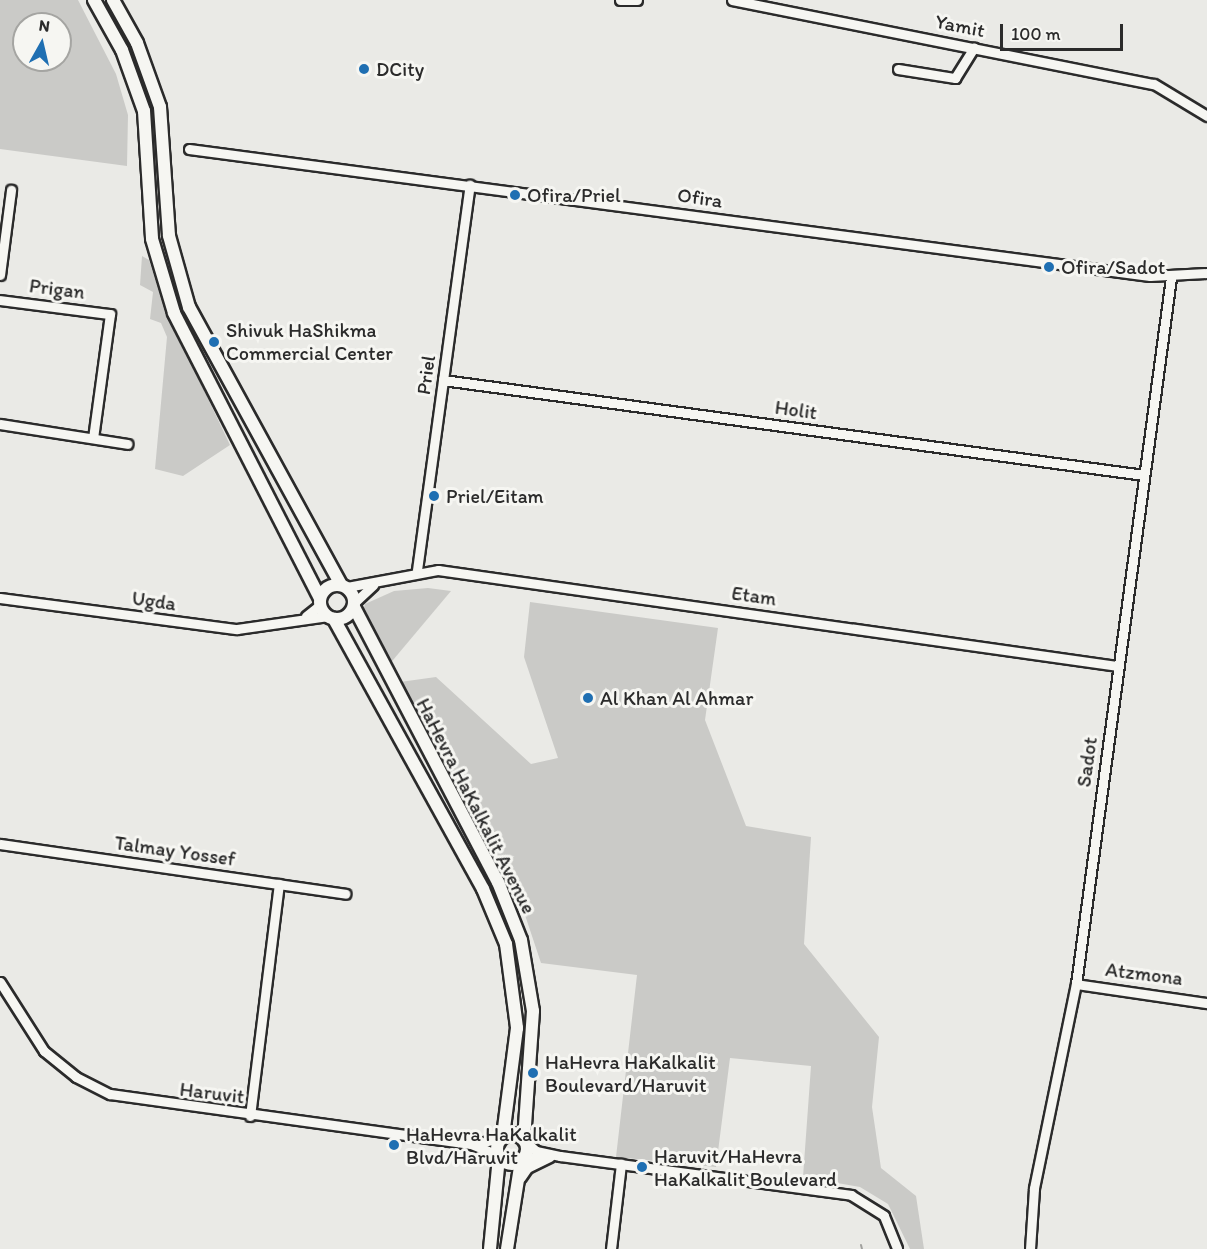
<!DOCTYPE html>
<style>
body{margin:0}
#map{position:relative;width:1207px;height:1249px;overflow:hidden;background:#eaeae6;font-family:Itim,sans-serif}
div>[style]{position:absolute}
[style*='--x']{left:calc(var(--x)*1px);top:calc(var(--y)*1px);width:calc(var(--w)*1px);rotate:calc(var(--a)*1deg)}
.green>*{inset:0;background:#cacac7}
.stream>*{height:2px;margin:-1px;padding:0 1px;transform-origin:1px;border-radius:1px;background:#a1a19e}
.roads{filter:drop-shadow(2px 0 #2b2b2b) drop-shadow(-2px 0 #2b2b2b) drop-shadow(0 2px #2b2b2b) drop-shadow(0 -2px #2b2b2b)}
.minor>*{height:9px;margin:-4.5px;padding:0 4.5px;transform-origin:4.5px;border-radius:4.5px;background:#f6f6f2}
.major>*{height:12px;margin:-6px;padding:0 6px;transform-origin:6px;border-radius:6px;background:#f6f6f2}
.major>.ring{margin:-6px;padding:0;box-sizing:content-box;background:none;border:12px solid #f6f6f2;border-radius:50%}
.dots>*{width:16px;height:16px;translate:-50% -50%;box-sizing:border-box;border:3px solid #f6f6f2;border-radius:50%}
span{translate:-50% -50%;white-space:nowrap;text-align:center;line-height:1.15;-webkit-text-stroke:6px #f6f6f2;paint-order:stroke}
.street-label{font-size:20px;color:#2b2b2b}
.poi-label{font-size:20px;color:#2b2b2b}
.left{translate:0 -50%;text-align:left}
.north{position:absolute;left:12px;top:12px;width:60px;height:60px;box-sizing:border-box;background:#f6f6f2;border:2px solid #a5a5a2;border-radius:50%;rotate:8deg;font-size:16px;font-weight:700;line-height:24px;text-align:center;color:#2b2b2b}
.north::after{content:'';display:block;margin:auto;width:21px;height:27px;background:#1f6fb2;clip-path:polygon(50% 0,100% 100%,50% 72%,0 100%)}
.scale{position:absolute;left:1000px;top:24px;width:123px;height:27px;box-sizing:border-box;border:3px solid #2b2b2b;border-top:0;padding-left:8px;font-size:18px;line-height:21px;white-space:nowrap;color:#2b2b2b;-webkit-text-stroke:4px #f6f6f2;paint-order:stroke}
</style>
<div id="map">
<div class="green">
<i style="clip-path:polygon(evenodd,0 0,78px 0,116px 74px,128px 115px,127px 166px,0 149px,0 0,24px 24px,60px 24px,60px 60px,24px 60px,24px 24px)"></i>
<i style="clip-path:polygon(142px 256px,149px 260px,164px 306px,230px 445px,183px 476px,155px 469px,167px 337px,161px 323px,150px 319px,153px 292px,140px 285px)"></i>
<i style="clip-path:polygon(428px 588px,451px 591px,388px 666px,363px 611px,365px 604px,394px 591px)"></i>
<i style="clip-path:polygon(530px 602px,718px 628px,705px 720px,746px 826px,811px 837px,804px 944px,879px 1037px,872px 1107px,881px 1168px,916px 1196px,924px 1249px,910px 1249px,888px 1204px,860px 1187px,803px 1177px,811px 1066px,730px 1058px,716px 1167px,616px 1157px,637px 975px,541px 963px,520px 900px,400px 682px,436px 677px,531px 764px,558px 758px,524px 657px)"></i>
</div>
<div class="stream">
<i style="--x:861;--y:1245;--w:4;--a:76"></i>
</div>
<div class="roads">
<div class="minor">
<i style="--x:620;--y:0;--w:17;--a:0"></i>
<i style="--x:732;--y:0;--w:430;--a:11.3"></i>
<i style="--x:1154;--y:84;--w:62;--a:31.1"></i>
<i style="--x:898;--y:69;--w:58;--a:9"></i>
<i style="--x:955;--y:78;--w:36;--a:-58"></i>
<i style="--x:189;--y:149;--w:969;--a:7.53"></i>
<i style="--x:1150;--y:276;--w:57;--a:-3"></i>
<i style="--x:0;--y:275;--w:86;--a:-82.6"></i>
<i style="--x:0;--y:300;--w:111;--a:7.3"></i>
<i style="--x:110;--y:314;--w:125;--a:97.8"></i>
<i style="--x:443;--y:380;--w:707;--a:7.72"></i>
<i style="--x:0;--y:424;--w:129;--a:8.9"></i>
<i style="--x:417;--y:570;--w:389;--a:-82.2"></i>
<i style="--x:347;--y:587;--w:93;--a:-10.6"></i>
<i style="--x:438;--y:570;--w:687;--a:8.04"></i>
<i style="--x:0;--y:598;--w:239;--a:7.5"></i>
<i style="--x:237;--y:629;--w:92;--a:-8.1"></i>
<i style="--x:355;--y:602;--w:25;--a:-43"></i>
<i style="--x:306;--y:616;--w:18;--a:-38"></i>
<i style="--x:0;--y:844;--w:349;--a:8.2"></i>
<i style="--x:0;--y:982;--w:82;--a:57.5"></i>
<i style="--x:44;--y:1051;--w:41;--a:39.1"></i>
<i style="--x:76;--y:1077;--w:38;--a:27"></i>
<i style="--x:110;--y:1094;--w:364;--a:7.9"></i>
<i style="--x:471;--y:1144;--w:29;--a:22"></i>
<i style="--x:1076;--y:984;--w:132;--a:8.3"></i>
<i style="--x:250;--y:1116;--w:234;--a:-82.9"></i>
<i style="--x:526;--y:1142;--w:13;--a:42"></i>
<i style="--x:536;--y:1151;--w:25;--a:12"></i>
<i style="--x:560;--y:1156;--w:294;--a:7.6"></i>
<i style="--x:851;--y:1195;--w:39;--a:32"></i>
<i style="--x:884;--y:1216;--w:35;--a:68"></i>
<i style="--x:476;--y:1144;--w:25;--a:-14"></i>
<i style="--x:524;--y:1159;--w:22;--a:-8"></i>
<i style="--x:611;--y:1249;--w:86;--a:-83.3"></i>
<i style="--x:1030;--y:1249;--w:61;--a:-86.2"></i>
<i style="--x:1034;--y:1188;--w:208;--a:-78.4"></i>
<i style="--x:1076;--y:984;--w:712;--a:-82.34"></i>
</div>
<div class="major">
<i style="--x:94;--y:0;--w:57;--a:60.8"></i>
<i style="--x:122;--y:50;--w:65;--a:70.2"></i>
<i style="--x:144;--y:111;--w:128;--a:86.4"></i>
<i style="--x:152;--y:239;--w:77;--a:73.4"></i>
<i style="--x:174;--y:313;--w:320;--a:62.9"></i>
<i style="--x:113;--y:0;--w:49;--a:60.8"></i>
<i style="--x:137;--y:43;--w:68;--a:70.2"></i>
<i style="--x:160;--y:107;--w:129;--a:86"></i>
<i style="--x:169;--y:236;--w:74;--a:74.3"></i>
<i style="--x:189;--y:307;--w:317;--a:61.3"></i>
<i class="ring" style="left:320px;top:585px;width:22px;height:22px"></i>
<i style="--x:354;--y:607;--w:310;--a:62.4"></i>
<i style="--x:498;--y:882;--w:62;--a:68.4"></i>
<i style="--x:521;--y:940;--w:72;--a:80.4"></i>
<i style="--x:533;--y:1011;--w:128;--a:94"></i>
<i style="--x:334;--y:619;--w:308;--a:61.1"></i>
<i style="--x:483;--y:889;--w:60;--a:67.3"></i>
<i style="--x:506;--y:944;--w:85;--a:82.5"></i>
<i style="--x:517;--y:1028;--w:109;--a:97.4"></i>
<i class="ring" style="left:497px;top:1134px;width:18px;height:18px"></i>
<i style="--x:520;--y:1177;--w:12;--a:-55"></i>
<i style="--x:527;--y:1167;--w:25;--a:-26"></i>
<i style="--x:490;--y:1249;--w:91;--a:-84.4"></i>
<i style="--x:507;--y:1249;--w:89;--a:-81"></i>
</div>
</div>
<div class="dots">
<i style="left:364px;top:69px;background:#1f6fb2"></i>
<i style="left:515px;top:195px;background:#1f6fb2"></i>
<i style="left:1049px;top:267px;background:#1f6fb2"></i>
<i style="left:214px;top:342px;background:#1f6fb2"></i>
<i style="left:434px;top:496px;background:#1f6fb2"></i>
<i style="left:588px;top:698px;background:#1f6fb2"></i>
<i style="left:533px;top:1073px;background:#1f6fb2"></i>
<i style="left:394px;top:1145px;background:#1f6fb2"></i>
<i style="left:642px;top:1167px;background:#1f6fb2"></i>
</div>
<div class="street-label">
<span style="left:960px;top:26px;rotate:11deg">Yamit</span>
<span style="left:700px;top:198px;rotate:8deg">Ofira</span>
<span style="left:57px;top:289px;rotate:7deg">Prigan</span>
<span style="left:426px;top:375px;rotate:-82deg">Priel</span>
<span style="left:796px;top:410px;rotate:8deg">Holit</span>
<span style="left:754px;top:596px;rotate:8deg">Etam</span>
<span style="left:154px;top:601px;rotate:8deg">Ugda</span>
<span style="left:1087px;top:762px;rotate:-82deg">Sadot</span>
<span style="left:476px;top:806px;rotate:63deg">HaHevra HaKalkalit Avenue</span>
<span style="left:175px;top:851px;rotate:8deg">Talmay Yossef</span>
<span style="left:1144px;top:974px;rotate:7deg">Atzmona</span>
<span style="left:212px;top:1093px;rotate:7deg">Haruvit</span>
</div>
<div class="poi-label">
<span class="left" style="left:376px;top:69px">DCity</span>
<span class="left" style="left:527px;top:195px">Ofira/Priel</span>
<span class="left" style="left:1061px;top:267px">Ofira/Sadot</span>
<span class="left" style="left:226px;top:342px">Shivuk HaShikma<br>Commercial Center</span>
<span class="left" style="left:446px;top:496px">Priel/Eitam</span>
<span class="left" style="left:600px;top:698px">Al Khan Al Ahmar</span>
<span class="left" style="left:545px;top:1074px">HaHevra HaKalkalit<br>Boulevard/Haruvit</span>
<span class="left" style="left:406px;top:1146px">HaHevra HaKalkalit<br>Blvd/Haruvit</span>
<span class="left" style="left:654px;top:1168px">Haruvit/HaHevra<br>HaKalkalit Boulevard</span>
</div>
<div class="north">N</div>
<div class="scale">100 m</div>
</div>
